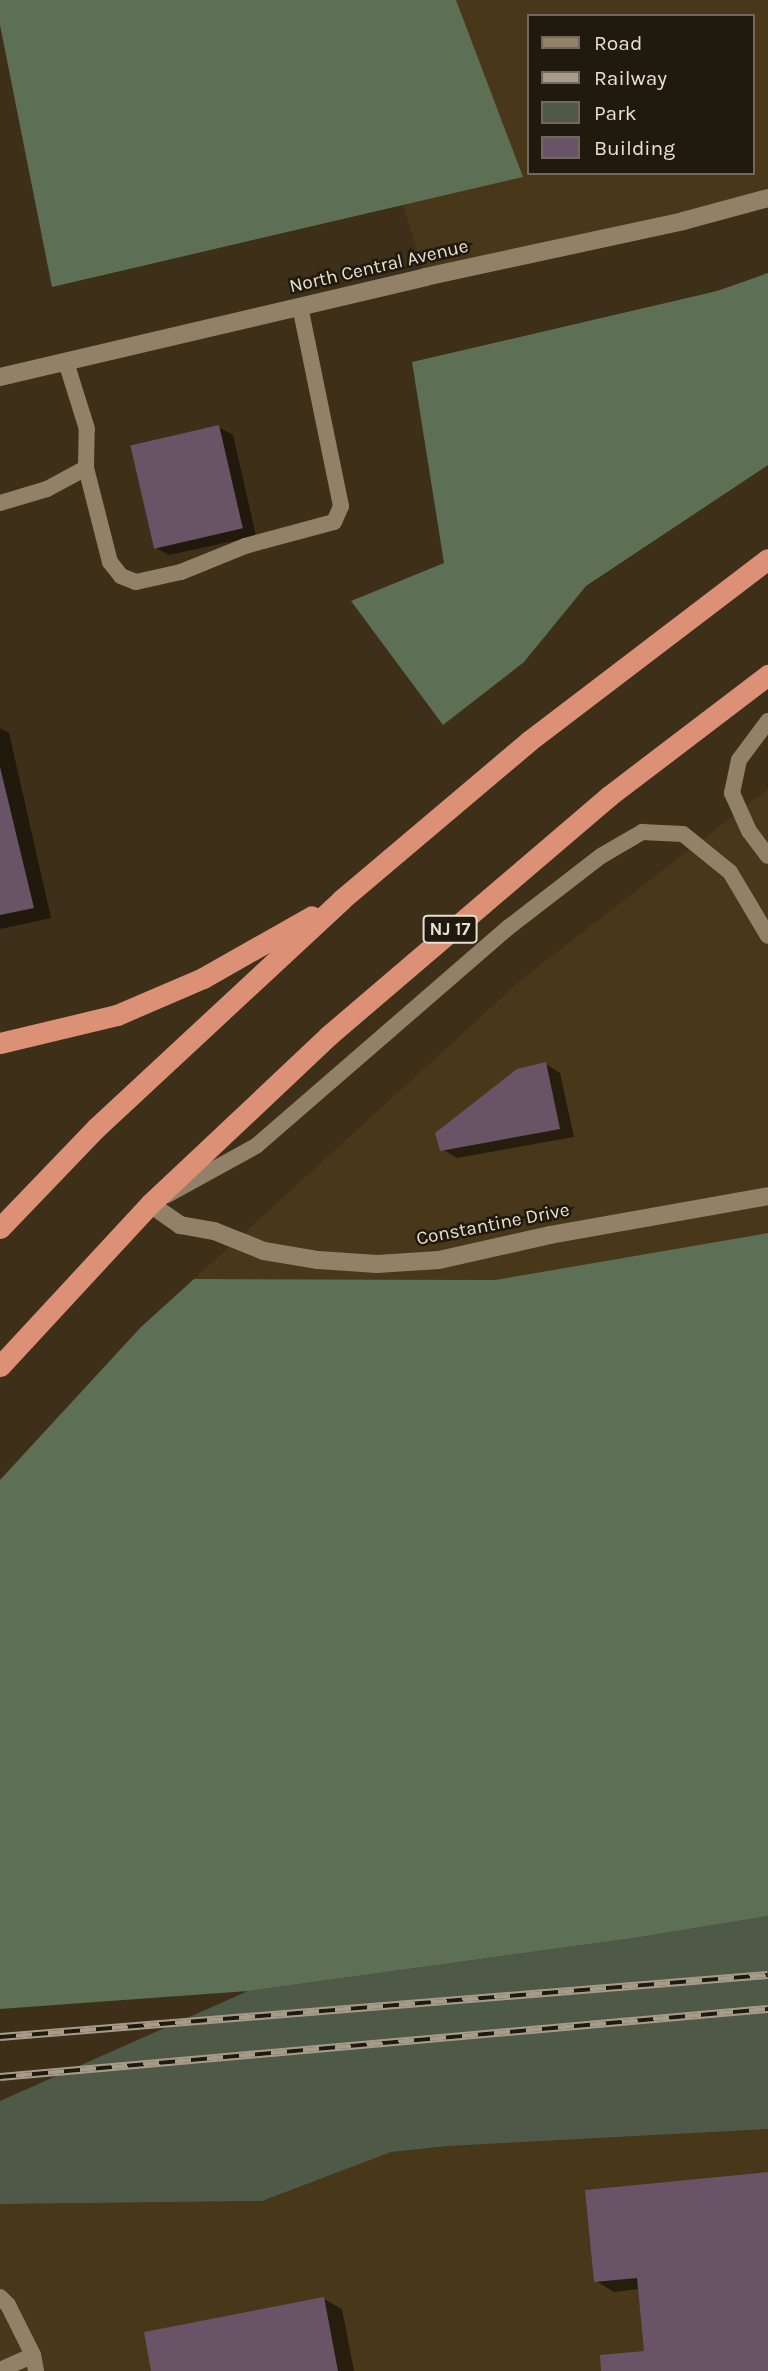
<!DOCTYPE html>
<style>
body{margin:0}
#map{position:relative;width:768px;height:2371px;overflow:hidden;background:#3d2f18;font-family:Karla,sans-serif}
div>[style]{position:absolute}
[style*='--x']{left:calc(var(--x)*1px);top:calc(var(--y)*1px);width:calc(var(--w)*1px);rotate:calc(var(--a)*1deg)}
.built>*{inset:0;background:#493719}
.green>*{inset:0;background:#4e5a47}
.forest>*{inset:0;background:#5d6f54}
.shadow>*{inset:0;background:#0007}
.building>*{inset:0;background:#685367;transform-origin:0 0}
.lane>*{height:16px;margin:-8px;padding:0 8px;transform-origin:8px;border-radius:8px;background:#918167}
.secondary>*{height:18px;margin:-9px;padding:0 9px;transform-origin:9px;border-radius:9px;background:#918167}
.highway>*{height:21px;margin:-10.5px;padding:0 10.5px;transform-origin:10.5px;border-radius:10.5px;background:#dc9177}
.rail>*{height:8px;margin-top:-4px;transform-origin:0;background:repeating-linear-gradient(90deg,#1f190e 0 16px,#a79c8a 0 32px);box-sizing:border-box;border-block:2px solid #a79c8a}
span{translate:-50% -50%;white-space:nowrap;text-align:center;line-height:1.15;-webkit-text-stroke:5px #1f190e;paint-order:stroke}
.shield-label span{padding:2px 5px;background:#1f190e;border:2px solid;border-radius:5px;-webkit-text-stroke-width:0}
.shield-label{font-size:18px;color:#e9e0d2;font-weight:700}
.street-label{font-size:19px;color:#e9e0d2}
.legend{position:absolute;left:527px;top:14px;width:228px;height:161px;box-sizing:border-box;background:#1f190e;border:2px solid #70695c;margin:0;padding:9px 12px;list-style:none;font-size:21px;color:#e9e0d2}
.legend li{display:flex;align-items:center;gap:14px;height:35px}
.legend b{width:35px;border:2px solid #70695c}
</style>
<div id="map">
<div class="built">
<i style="clip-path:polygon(evenodd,324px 0,768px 0,768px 198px,425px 277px,389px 160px,324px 0,528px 16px,752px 16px,752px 173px,528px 173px,528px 16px)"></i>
<i style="clip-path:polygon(768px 789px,768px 1233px,495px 1280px,194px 1279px,522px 979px)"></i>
<i style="clip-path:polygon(768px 2129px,768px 2371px,0 2371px,0 2204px,262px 2201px,391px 2152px,448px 2146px)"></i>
</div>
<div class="green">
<i style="clip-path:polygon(768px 1916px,768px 2129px,448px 2146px,391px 2152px,262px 2201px,0 2204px,0 2101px,248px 1991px,641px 1937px)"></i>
</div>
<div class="forest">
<i style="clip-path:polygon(0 0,456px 0,523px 177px,52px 287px,0 25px)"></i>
<i style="clip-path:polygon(768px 273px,768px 465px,586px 586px,524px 662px,443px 725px,351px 601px,444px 563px,412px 362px,717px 291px)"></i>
<i style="clip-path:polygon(768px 1233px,768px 1916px,641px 1937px,248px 1991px,0 2009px,0 1480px,141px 1327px,194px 1279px,495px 1280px)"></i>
</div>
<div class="shadow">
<i style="clip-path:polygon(218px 427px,233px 435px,256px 536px,169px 555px,154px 547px)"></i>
<i style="clip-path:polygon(0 728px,9px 733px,51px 918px,0 929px)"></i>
<i style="clip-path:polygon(546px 1064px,560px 1073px,574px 1137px,457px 1158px,442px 1149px)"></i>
<i style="clip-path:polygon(768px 2173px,768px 2371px,603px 2371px,646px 2352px,639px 2289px,614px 2292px,596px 2281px)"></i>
<i style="clip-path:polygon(324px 2299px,342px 2309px,354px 2371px,153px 2371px)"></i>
</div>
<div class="building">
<i style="left:219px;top:425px;width:106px;height:91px;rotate:77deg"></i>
<i style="clip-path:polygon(0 767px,34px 908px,0 915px)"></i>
<i style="clip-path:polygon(546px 1062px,560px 1129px,440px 1151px,435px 1133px,517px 1069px)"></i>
<i style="clip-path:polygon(768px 2172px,768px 2371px,601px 2371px,600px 2355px,644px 2351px,637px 2278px,594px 2282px,585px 2190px)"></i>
<i style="clip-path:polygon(324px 2297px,338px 2371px,151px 2371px,144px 2332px)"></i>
</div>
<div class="lane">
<i style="--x:86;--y:468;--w:97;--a:75.7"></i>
<i style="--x:110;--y:562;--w:18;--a:52"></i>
<i style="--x:121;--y:576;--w:16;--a:22"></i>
<i style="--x:136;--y:582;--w:46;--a:-12.5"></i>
<i style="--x:181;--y:572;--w:69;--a:-22.1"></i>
<i style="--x:245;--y:546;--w:92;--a:-15.1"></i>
<i style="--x:334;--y:522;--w:17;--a:-66"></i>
<i style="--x:341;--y:506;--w:204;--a:-101.6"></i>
<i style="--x:0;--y:503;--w:49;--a:-16.6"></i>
<i style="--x:47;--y:489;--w:44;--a:-28.3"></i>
<i style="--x:86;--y:468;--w:39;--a:-89"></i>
<i style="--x:87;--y:429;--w:70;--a:-107.4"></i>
<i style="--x:768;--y:721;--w:49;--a:126.6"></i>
<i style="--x:739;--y:760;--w:34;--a:102"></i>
<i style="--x:732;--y:793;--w:42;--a:65.9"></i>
<i style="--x:749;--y:831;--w:31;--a:53"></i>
<i style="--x:167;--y:1195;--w:102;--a:-28.8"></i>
<i style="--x:256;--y:1146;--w:335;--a:-40.9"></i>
<i style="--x:509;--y:927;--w:116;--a:-37.7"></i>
<i style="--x:601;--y:856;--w:48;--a:-30.3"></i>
<i style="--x:642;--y:832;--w:41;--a:2.8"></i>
<i style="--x:683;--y:834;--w:60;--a:39"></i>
<i style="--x:730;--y:872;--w:74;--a:59.3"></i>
<i style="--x:0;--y:2297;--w:11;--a:45"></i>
<i style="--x:8;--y:2305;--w:56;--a:63.4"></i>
<i style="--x:0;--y:2370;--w:36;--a:-24"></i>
<i style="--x:33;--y:2355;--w:16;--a:79"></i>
</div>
<div class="secondary">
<i style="--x:0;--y:377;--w:437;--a:-13.2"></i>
<i style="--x:425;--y:277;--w:264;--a:-12.2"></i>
<i style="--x:683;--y:221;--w:88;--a:-15.1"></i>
<i style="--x:150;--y:1204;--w:37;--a:35"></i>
<i style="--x:180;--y:1225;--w:35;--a:10"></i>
<i style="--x:214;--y:1231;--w:54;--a:21.8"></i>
<i style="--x:264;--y:1251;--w:55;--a:9.5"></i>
<i style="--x:318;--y:1260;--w:59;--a:3.9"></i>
<i style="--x:377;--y:1264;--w:62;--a:-3.7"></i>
<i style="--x:439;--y:1260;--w:114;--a:-12.7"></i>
<i style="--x:550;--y:1235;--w:221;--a:-10.1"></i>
</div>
<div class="highway">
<i style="--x:0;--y:1043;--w:120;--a:-13.5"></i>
<i style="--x:117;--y:1015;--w:94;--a:-23.3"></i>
<i style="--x:203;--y:978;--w:125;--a:-29.6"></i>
<i style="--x:0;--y:1228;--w:139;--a:-46.2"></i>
<i style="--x:96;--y:1128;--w:335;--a:-42.9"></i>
<i style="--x:341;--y:900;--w:246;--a:-40.2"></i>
<i style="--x:529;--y:741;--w:300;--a:-37.3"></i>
<i style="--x:0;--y:1366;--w:221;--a:-47.2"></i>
<i style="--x:150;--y:1204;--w:245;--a:-43.3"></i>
<i style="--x:328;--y:1036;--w:370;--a:-40.5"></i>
<i style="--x:609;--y:796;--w:200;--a:-37.3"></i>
</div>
<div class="rail">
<i style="--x:0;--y:2037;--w:770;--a:-4.62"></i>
<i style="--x:0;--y:2077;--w:771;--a:-5.06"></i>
</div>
<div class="shield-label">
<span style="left:450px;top:929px">NJ 17</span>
</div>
<div class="street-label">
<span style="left:379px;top:267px;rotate:-13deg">North Central Avenue</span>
<span style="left:493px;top:1225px;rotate:-11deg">Constantine Drive</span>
</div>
<ul class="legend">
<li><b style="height:9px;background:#918167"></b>Road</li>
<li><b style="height:9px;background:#a79c8a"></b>Railway</li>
<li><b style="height:19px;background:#4e5a47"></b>Park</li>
<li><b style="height:19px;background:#685367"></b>Building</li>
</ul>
</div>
